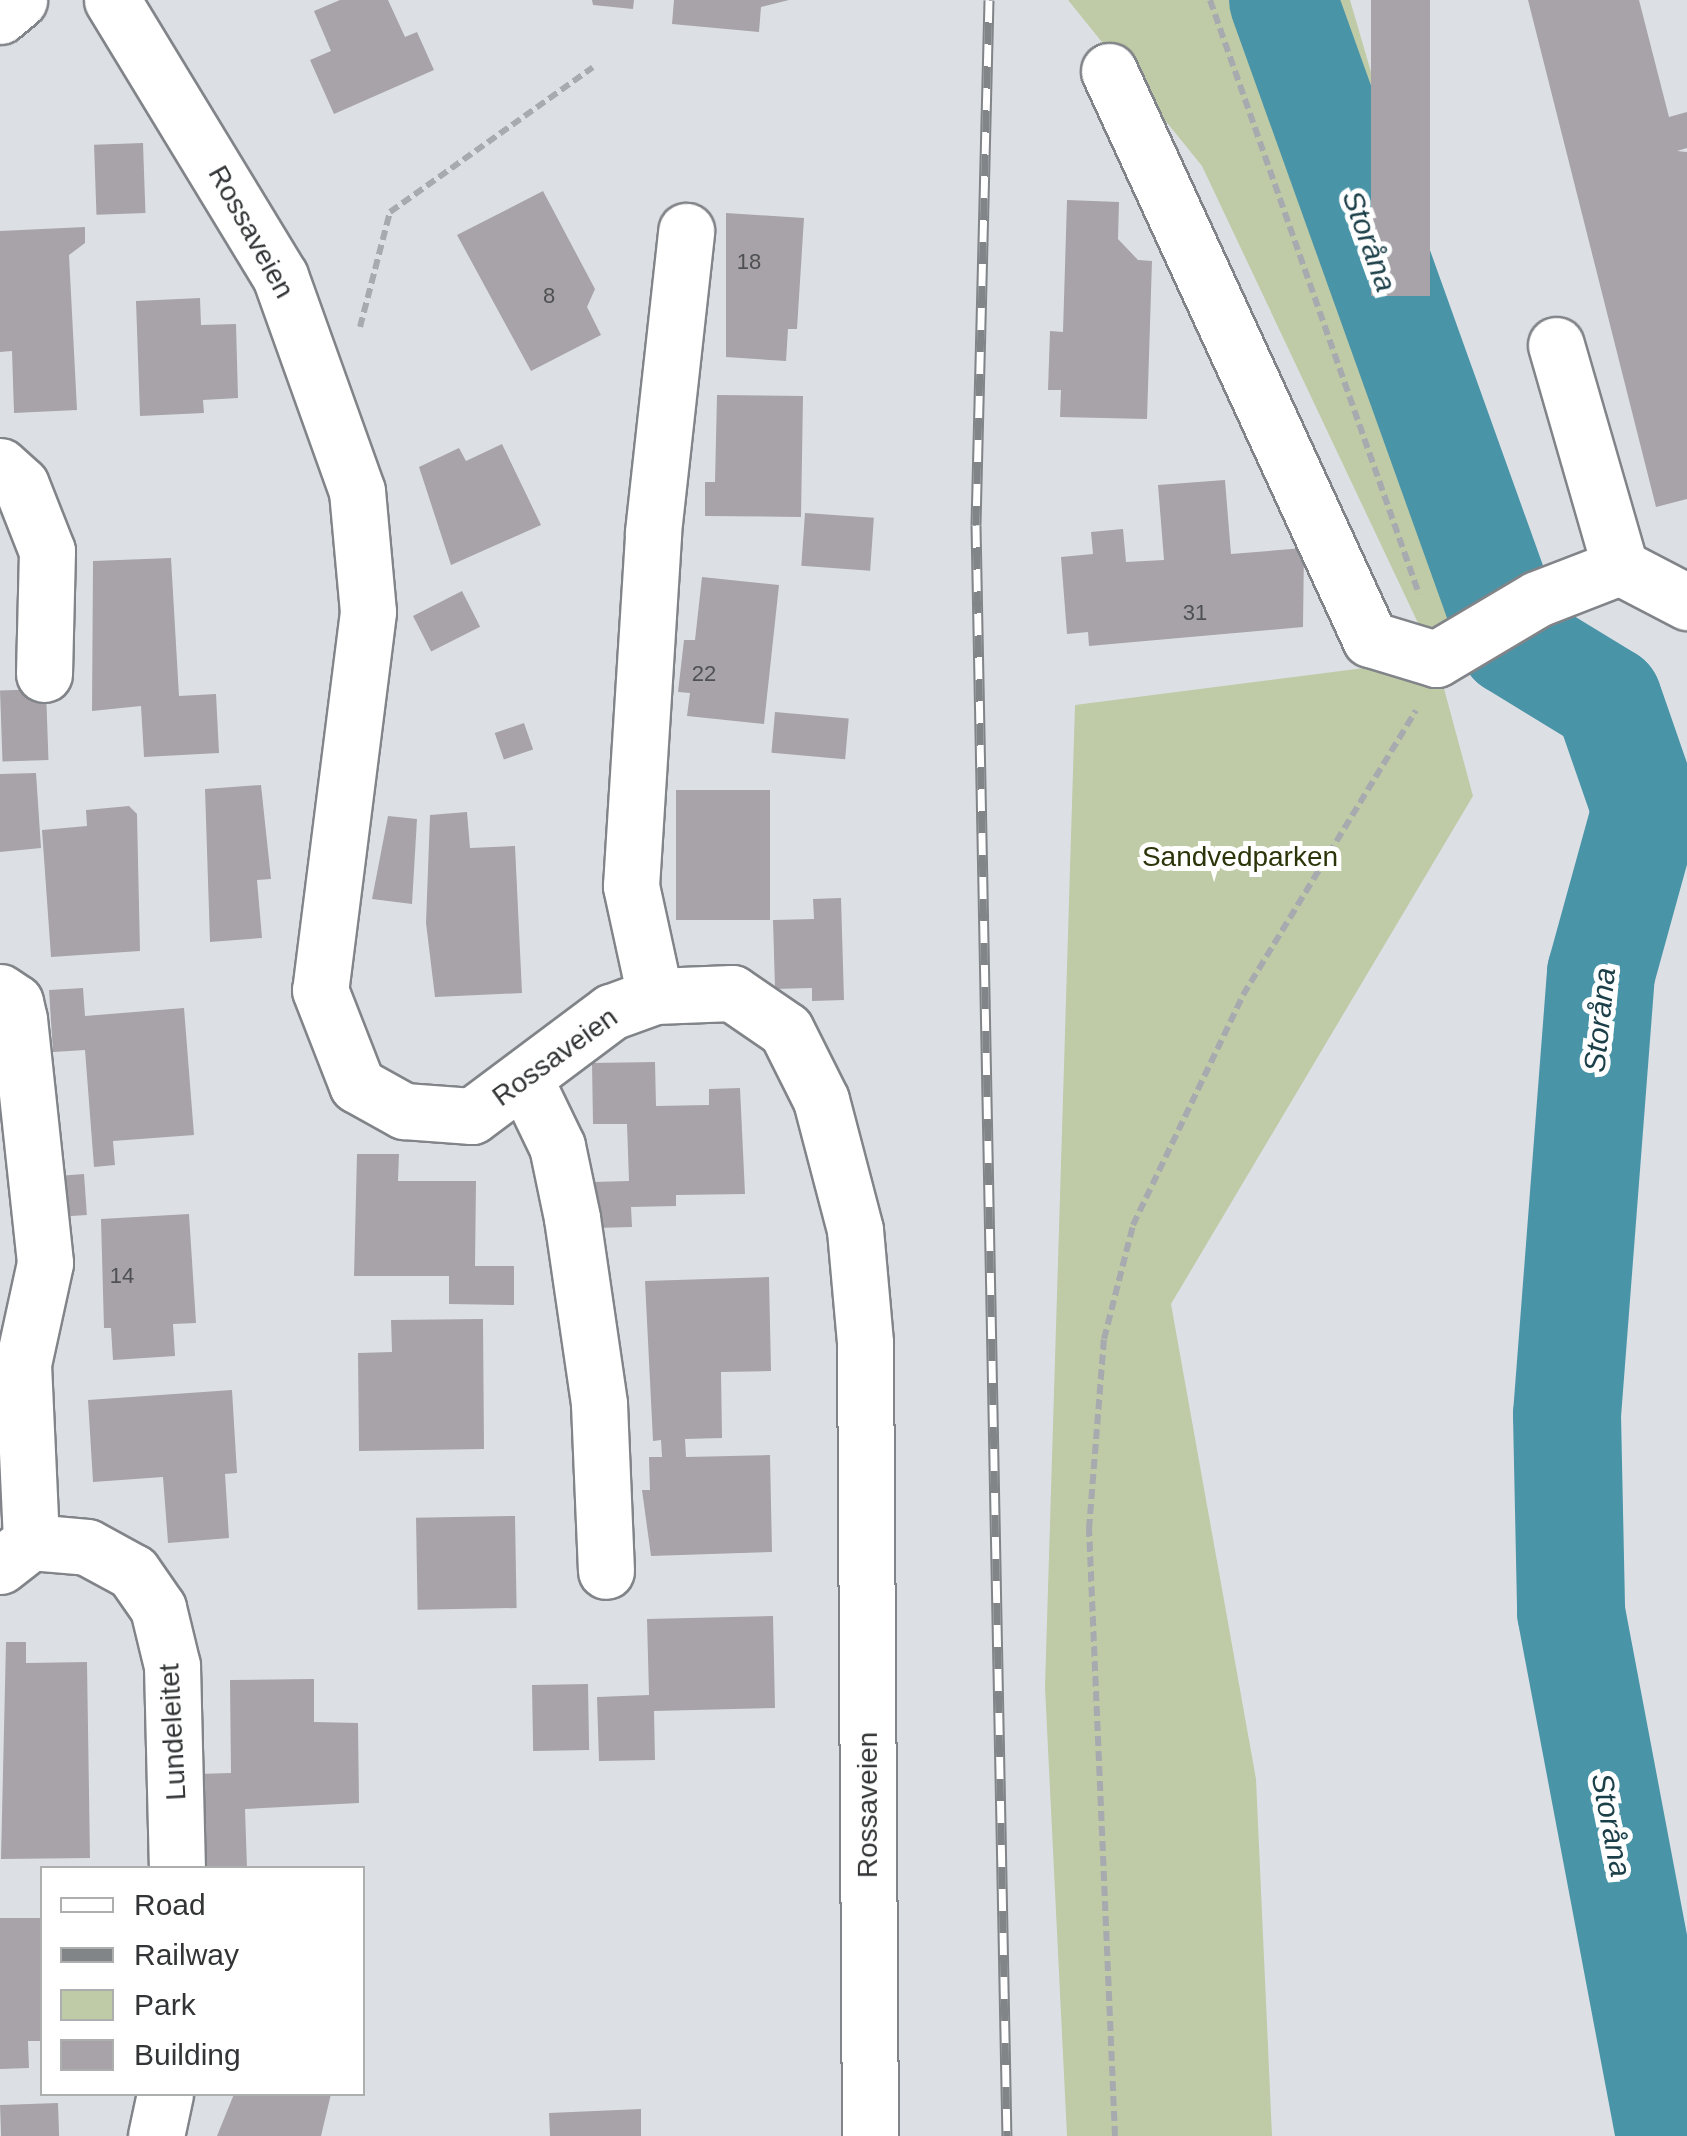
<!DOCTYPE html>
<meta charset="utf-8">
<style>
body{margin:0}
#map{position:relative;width:1687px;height:2136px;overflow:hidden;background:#dce0e5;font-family:Helvetica,sans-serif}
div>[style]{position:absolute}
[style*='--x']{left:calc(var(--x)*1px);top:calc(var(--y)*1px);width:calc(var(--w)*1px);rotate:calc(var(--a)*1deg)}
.green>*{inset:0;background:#bfcaa6}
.river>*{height:108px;margin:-54px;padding:0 54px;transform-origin:54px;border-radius:54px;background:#4a94a8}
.building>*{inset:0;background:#a7a3a8;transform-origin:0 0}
.path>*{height:6px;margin-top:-3px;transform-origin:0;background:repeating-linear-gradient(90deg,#a7aaae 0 10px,transparent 0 15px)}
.roads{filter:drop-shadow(2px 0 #818488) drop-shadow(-2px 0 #818488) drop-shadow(0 2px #818488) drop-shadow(0 -2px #818488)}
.minor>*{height:55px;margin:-27.5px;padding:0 27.5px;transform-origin:27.5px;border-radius:27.5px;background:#fff}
.rail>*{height:11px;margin-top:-5.5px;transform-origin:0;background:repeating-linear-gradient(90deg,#fff 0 22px,#828588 0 44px);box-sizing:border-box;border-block:2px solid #828588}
span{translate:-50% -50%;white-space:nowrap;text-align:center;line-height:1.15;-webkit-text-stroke:10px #fff;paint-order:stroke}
.number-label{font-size:22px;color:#4f5052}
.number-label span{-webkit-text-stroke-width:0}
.street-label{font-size:28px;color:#323435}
.park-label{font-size:28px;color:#2b3509}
.water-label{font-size:30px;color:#1b3f48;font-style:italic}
.legend{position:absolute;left:40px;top:1866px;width:325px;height:230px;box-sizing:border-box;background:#fff;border:2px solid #adaeae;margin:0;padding:12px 18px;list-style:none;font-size:30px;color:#323435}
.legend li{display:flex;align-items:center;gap:20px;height:50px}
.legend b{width:50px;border:2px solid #adaeae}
</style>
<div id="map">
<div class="green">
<i style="clip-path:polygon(1068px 0,1350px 0,1516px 569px,1436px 659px,1473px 796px,1171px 1304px,1256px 1779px,1272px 2136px,1067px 2136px,1045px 1687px,1075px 705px,1435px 659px,1202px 166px)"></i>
</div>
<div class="river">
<i style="--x:1283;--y:0;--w:682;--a:70.29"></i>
<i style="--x:1513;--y:642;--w:111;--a:31.4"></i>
<i style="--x:1608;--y:700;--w:116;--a:70.9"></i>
<i style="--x:1646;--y:810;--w:169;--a:105.4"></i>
<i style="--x:1601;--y:973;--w:443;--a:94.4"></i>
<i style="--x:1567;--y:1415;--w:197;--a:88.8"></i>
<i style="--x:1571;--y:1612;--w:533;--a:79.3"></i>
</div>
<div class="building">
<i style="clip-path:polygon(340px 0,388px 0,405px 37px,417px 32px,434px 70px,334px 114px,310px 60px,331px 51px,314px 11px)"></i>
<i style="clip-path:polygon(592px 0,634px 0,633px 9px,593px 5px)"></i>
<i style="clip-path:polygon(674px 0,789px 0,761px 7px,759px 32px,672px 24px)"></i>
<i style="left:1371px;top:0;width:59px;height:296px"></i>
<i style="clip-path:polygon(1528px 0,1639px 0,1669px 117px,1687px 112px,1687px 148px,1677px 151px,1687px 152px,1687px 499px,1656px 507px)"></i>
<i style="left:143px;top:143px;width:70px;height:49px;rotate:88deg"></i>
<i style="clip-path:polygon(543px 191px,595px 289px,587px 307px,601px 335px,531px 371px,457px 235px)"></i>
<i style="clip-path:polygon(1067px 200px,1119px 202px,1118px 239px,1138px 260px,1152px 261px,1147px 419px,1060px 417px,1061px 390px,1048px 390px,1050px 331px,1063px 332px)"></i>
<i style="clip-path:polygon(726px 213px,804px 218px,797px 329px,788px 329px,786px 361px,726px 357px)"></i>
<i style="clip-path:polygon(85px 227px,85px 243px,69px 255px,77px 410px,14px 413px,12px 351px,0 352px,0 231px)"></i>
<i style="clip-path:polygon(200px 298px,201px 325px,236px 324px,238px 398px,203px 400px,204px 413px,140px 416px,136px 301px)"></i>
<i style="clip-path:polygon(717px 395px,803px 396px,801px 517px,705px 516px,705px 482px,715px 482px)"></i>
<i style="clip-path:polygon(502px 444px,541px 525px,451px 565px,419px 467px,459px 448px,466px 461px)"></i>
<i style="clip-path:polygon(1225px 480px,1231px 554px,1304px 548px,1303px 627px,1089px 646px,1088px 632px,1067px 634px,1061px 557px,1093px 554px,1091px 532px,1123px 529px,1126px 562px,1164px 560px,1158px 485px)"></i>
<i style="left:805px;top:513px;width:69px;height:53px;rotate:4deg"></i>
<i style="clip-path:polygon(171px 558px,179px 696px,216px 694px,219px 753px,144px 757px,141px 706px,92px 711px,93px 561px)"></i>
<i style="clip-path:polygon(702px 577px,779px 585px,764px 724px,687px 716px,690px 693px,678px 692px,684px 640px,695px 640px)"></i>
<i style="left:462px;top:591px;width:40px;height:55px;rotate:63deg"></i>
<i style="left:46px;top:689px;width:71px;height:46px;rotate:88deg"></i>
<i style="left:775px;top:712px;width:74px;height:41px;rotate:5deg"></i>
<i style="left:524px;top:723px;width:28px;height:31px;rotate:71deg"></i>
<i style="clip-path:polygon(36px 773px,41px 848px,0 852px,0 774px)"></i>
<i style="clip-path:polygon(261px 785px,271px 879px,257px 880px,262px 938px,210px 942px,205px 789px)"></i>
<i style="left:676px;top:790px;width:94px;height:130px"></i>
<i style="clip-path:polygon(129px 806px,137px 814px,140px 951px,51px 957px,42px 830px,87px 826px,86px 810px)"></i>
<i style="clip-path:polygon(467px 812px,470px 848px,515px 846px,522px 993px,435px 997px,426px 923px,430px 815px)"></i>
<i style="clip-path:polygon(388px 816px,417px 819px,412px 904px,372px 899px)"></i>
<i style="clip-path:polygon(841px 898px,844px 1000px,812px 1001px,812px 988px,775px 989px,773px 920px,814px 919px,813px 899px)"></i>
<i style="clip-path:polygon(83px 988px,85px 1016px,184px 1008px,194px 1135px,113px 1141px,115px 1165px,94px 1167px,85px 1050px,53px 1052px,49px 990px)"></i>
<i style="clip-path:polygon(655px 1062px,656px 1106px,709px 1105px,709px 1089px,740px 1088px,745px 1194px,676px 1195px,676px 1206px,631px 1207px,632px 1227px,595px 1228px,593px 1182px,629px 1181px,627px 1124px,593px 1124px,592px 1063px)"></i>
<i style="clip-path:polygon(357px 1154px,399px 1154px,398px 1181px,476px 1181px,475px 1266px,514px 1266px,514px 1305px,449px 1304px,449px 1276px,354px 1276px)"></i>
<i style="left:84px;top:1174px;width:41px;height:27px;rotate:86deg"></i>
<i style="clip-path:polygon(189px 1214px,196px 1323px,173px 1324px,175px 1356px,113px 1360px,111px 1328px,104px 1328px,101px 1219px)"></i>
<i style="clip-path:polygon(769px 1277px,771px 1371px,721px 1372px,722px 1438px,685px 1439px,686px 1457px,770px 1455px,772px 1552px,651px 1556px,642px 1490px,650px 1490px,649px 1457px,662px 1457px,661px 1440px,653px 1441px,645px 1281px)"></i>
<i style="clip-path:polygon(483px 1319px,484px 1449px,359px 1451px,358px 1353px,392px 1352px,391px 1320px)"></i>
<i style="clip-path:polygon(232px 1390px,237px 1473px,225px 1474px,229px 1538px,168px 1543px,163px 1477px,93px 1482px,88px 1400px)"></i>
<i style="left:515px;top:1516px;width:92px;height:99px;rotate:89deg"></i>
<i style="clip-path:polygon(773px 1616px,775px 1708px,654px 1711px,655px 1760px,599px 1761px,597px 1697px,649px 1695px,647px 1619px)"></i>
<i style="clip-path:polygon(6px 1642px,26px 1642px,26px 1663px,87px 1662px,90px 1858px,1px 1859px)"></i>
<i style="clip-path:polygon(314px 1679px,314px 1722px,358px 1723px,359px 1803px,245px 1809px,247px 1868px,200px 1868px,197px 1774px,231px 1773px,230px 1680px)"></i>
<i style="left:588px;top:1684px;width:66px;height:56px;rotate:89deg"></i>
<i style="clip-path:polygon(0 1918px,42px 1918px,42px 2041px,28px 2041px,29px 2068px,0 2069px)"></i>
<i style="clip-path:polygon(234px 2094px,331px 2094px,321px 2136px,217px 2136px)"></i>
<i style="left:58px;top:2103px;width:33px;height:58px;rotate:88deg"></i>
<i style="clip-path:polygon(641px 2109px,641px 2136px,550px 2136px,549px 2113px)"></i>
</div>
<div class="path">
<i style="--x:1210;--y:0;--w:630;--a:70.62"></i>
<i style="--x:360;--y:327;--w:119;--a:-75.4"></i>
<i style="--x:390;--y:212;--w:249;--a:-35.5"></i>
<i style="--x:1115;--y:2136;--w:608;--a:-92.45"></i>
<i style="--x:1089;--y:1529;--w:191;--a:-85.5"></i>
<i style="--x:1104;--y:1339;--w:118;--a:-75.7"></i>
<i style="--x:1133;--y:1225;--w:255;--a:-64.4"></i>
<i style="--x:1243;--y:995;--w:333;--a:-58.7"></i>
</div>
<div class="roads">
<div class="minor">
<i style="--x:112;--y:0;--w:323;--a:58.7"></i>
<i style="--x:280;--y:276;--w:228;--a:70.3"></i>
<i style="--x:357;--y:491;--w:121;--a:84.8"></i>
<i style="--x:368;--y:612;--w:381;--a:97.2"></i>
<i style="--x:320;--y:990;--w:102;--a:68.7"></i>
<i style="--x:357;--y:1085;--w:54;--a:29"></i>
<i style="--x:404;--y:1111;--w:68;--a:4.2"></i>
<i style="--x:472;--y:1116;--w:174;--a:-36.8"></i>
<i style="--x:611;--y:1012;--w:47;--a:-20"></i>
<i style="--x:655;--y:996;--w:77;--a:-2.2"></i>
<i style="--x:732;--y:993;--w:65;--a:34.4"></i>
<i style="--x:786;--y:1030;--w:78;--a:63.4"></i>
<i style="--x:821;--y:1100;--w:134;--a:75.3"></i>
<i style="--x:855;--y:1230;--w:113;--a:84.9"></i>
<i style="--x:865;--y:1343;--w:793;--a:89.64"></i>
<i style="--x:0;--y:16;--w:25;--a:-40"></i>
<i style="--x:1109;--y:71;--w:625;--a:65.32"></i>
<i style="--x:1370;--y:639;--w:69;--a:16.9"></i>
<i style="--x:1436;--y:659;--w:117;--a:-30.7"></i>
<i style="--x:1537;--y:599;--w:89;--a:-21.1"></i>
<i style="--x:1556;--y:345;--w:231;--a:73.9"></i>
<i style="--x:0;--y:466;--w:28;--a:42"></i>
<i style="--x:21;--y:485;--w:71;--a:68.5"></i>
<i style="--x:47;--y:551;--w:123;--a:91.4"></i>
<i style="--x:1620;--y:567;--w:76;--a:27.6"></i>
<i style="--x:0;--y:992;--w:18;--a:34"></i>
<i style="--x:15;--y:1002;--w:17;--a:77"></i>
<i style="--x:19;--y:1019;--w:245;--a:83.9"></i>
<i style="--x:45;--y:1263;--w:103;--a:102.3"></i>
<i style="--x:23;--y:1364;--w:178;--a:87.4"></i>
<i style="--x:655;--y:996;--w:113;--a:-102.3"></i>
<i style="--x:631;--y:886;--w:355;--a:-86.4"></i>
<i style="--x:653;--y:532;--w:303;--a:-83.7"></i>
<i style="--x:526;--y:1082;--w:71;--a:64.2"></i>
<i style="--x:557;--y:1146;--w:74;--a:78.2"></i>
<i style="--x:572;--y:1218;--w:188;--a:81.7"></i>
<i style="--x:599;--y:1404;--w:167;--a:87.6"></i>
<i style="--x:0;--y:1566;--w:39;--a:-38"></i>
<i style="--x:31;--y:1542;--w:56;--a:5.1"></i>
<i style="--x:87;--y:1547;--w:52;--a:28.5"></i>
<i style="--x:133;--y:1572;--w:44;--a:55.2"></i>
<i style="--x:158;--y:1608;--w:60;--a:76.4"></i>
<i style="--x:172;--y:1666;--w:202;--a:88.6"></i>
<i style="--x:156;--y:2136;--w:43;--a:-77.9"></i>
</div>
</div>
<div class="rail">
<i style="--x:989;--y:0;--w:525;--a:91.42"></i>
<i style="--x:976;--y:525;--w:1611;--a:88.9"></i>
</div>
<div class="number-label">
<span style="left:749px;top:262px">18</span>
<span style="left:549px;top:296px">8</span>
<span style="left:1195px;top:613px">31</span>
<span style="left:704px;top:674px">22</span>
<span style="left:122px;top:1276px">14</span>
</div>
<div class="street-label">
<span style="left:251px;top:232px;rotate:61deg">Rossaveien</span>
<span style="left:555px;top:1057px;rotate:-36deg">Rossaveien</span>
<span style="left:173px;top:1732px;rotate:-93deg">Lundeleitet</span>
<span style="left:868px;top:1805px;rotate:-90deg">Rossaveien</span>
</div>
<div class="park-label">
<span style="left:1240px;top:857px">Sandvedparken</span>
</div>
<div class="water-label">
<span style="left:1369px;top:241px;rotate:70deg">Storåna</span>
<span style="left:1600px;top:1020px;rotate:-84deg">Storåna</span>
<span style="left:1611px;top:1825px;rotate:79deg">Storåna</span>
</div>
<ul class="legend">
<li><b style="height:12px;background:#fff"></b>Road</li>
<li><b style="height:12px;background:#828588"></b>Railway</li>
<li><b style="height:28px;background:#bfcaa6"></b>Park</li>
<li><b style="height:28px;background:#a7a3a8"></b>Building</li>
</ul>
</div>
